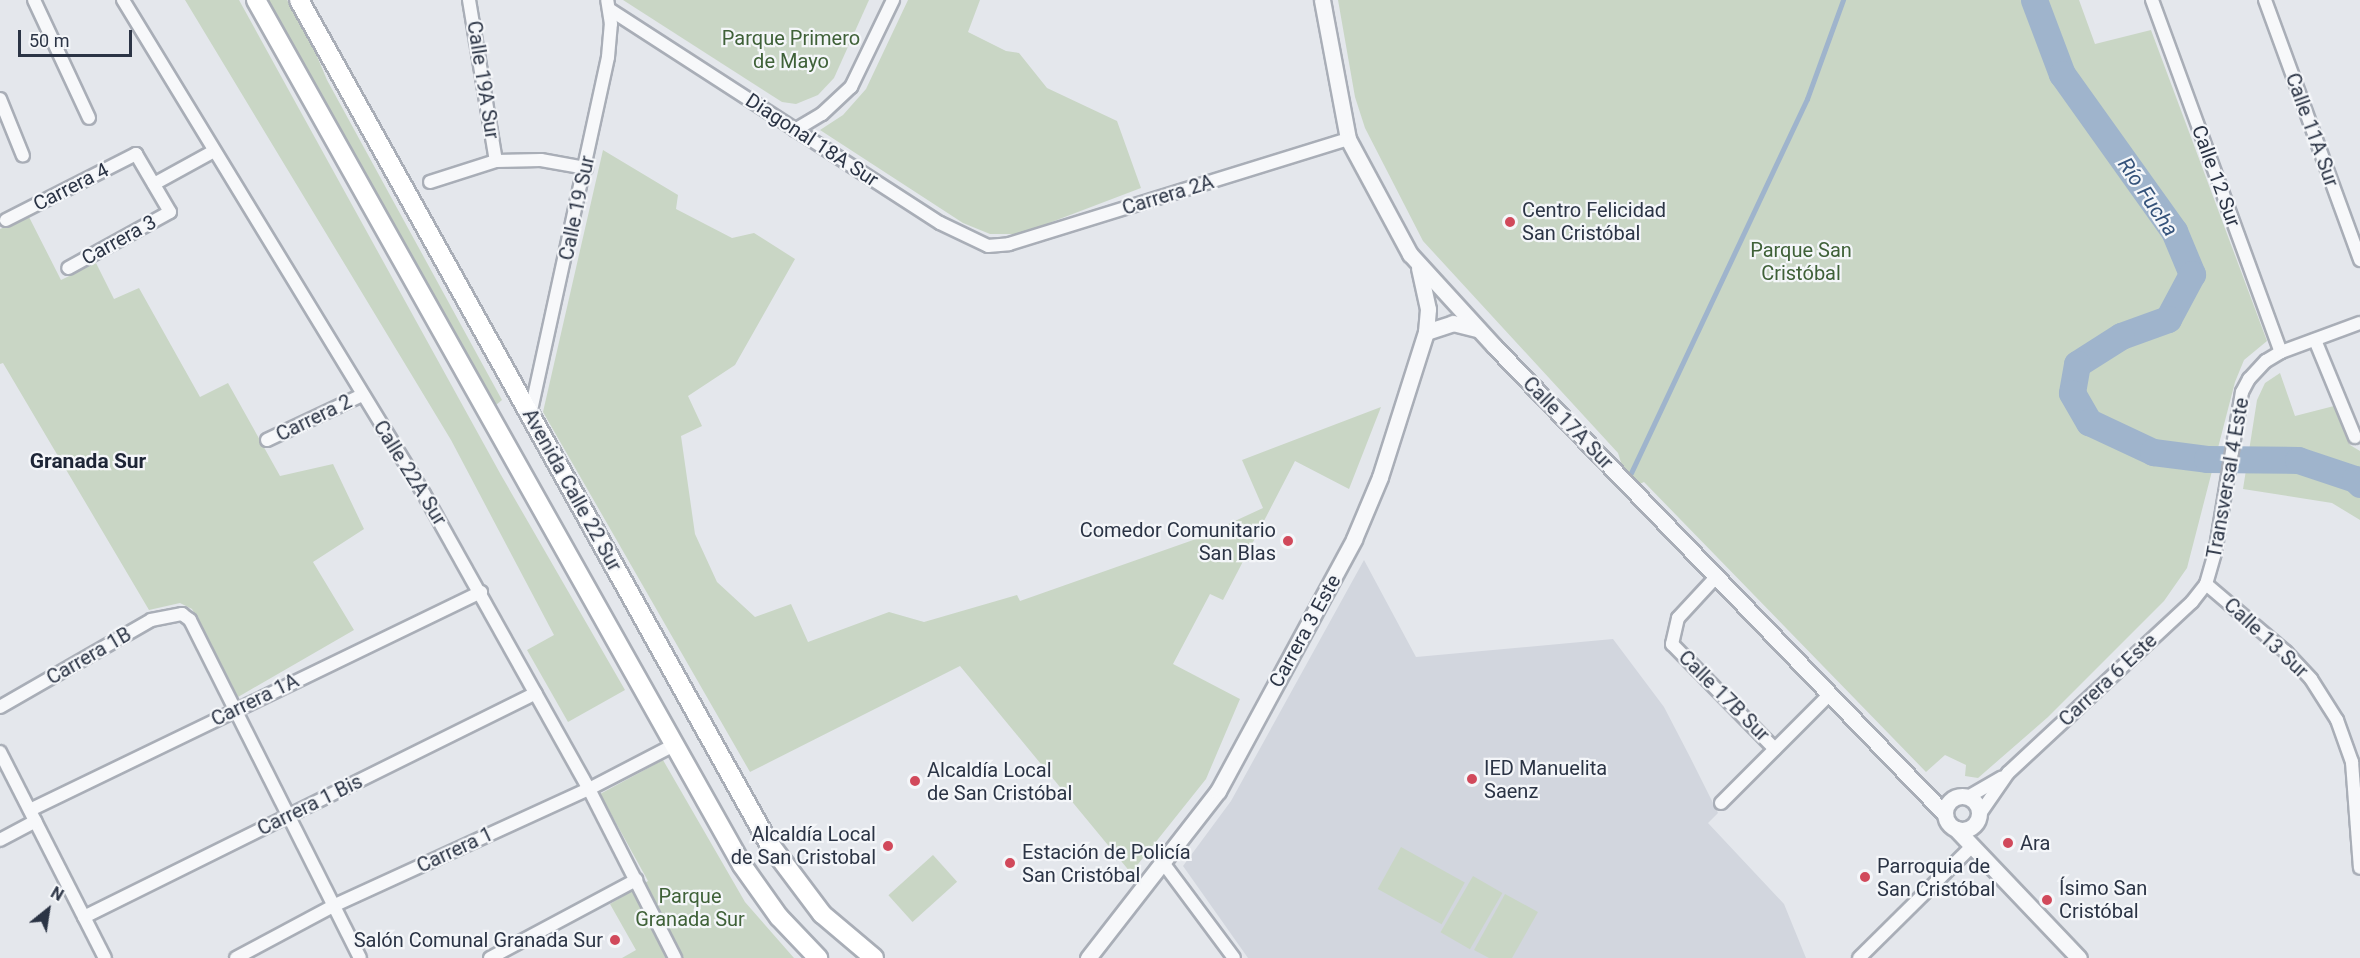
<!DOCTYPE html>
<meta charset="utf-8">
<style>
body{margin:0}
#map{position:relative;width:2360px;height:958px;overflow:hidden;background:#e4e7ec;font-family:Roboto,sans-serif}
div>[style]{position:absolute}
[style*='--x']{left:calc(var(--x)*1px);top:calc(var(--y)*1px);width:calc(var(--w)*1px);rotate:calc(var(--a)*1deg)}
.built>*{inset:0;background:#d2d6de}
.green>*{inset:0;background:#c9d6c5;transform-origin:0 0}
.stream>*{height:4.5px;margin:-2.25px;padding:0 2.25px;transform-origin:2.25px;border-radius:2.25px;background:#9fb4cc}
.river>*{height:27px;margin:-13.5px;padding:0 13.5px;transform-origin:13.5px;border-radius:13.5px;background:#9fb4cc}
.roads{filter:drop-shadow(2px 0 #a9aeb7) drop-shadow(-2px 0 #a9aeb7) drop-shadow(0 2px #a9aeb7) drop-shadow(0 -2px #a9aeb7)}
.minor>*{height:12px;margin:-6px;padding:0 6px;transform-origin:6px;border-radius:6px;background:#f7f8fa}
.tertiary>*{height:15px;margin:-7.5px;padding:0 7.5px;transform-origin:7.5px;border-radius:7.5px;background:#f7f8fa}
.tertiary>.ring{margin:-7.5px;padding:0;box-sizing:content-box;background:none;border:15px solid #f7f8fa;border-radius:50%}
.secondary>*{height:18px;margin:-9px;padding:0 9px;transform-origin:9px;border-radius:9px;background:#fff}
.dots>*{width:16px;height:16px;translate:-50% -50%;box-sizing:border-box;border:3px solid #f4f6f9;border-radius:50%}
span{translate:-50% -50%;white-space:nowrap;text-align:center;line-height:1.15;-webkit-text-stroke:4.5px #f4f6f9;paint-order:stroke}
.park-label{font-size:20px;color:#3f6138}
.street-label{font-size:20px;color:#2b3445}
.poi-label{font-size:20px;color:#2b3445}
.left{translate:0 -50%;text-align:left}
.right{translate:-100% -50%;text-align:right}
.water-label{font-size:21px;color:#34527a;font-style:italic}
.neighbourhood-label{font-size:21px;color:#1d2536;font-weight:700}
.north{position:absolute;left:18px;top:880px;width:60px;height:60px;-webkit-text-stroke:4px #f4f6f9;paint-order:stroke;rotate:30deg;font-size:16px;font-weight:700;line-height:24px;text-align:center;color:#2b3445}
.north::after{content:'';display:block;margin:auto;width:21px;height:27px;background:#2b3445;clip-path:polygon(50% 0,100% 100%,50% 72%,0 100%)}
.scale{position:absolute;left:18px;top:30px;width:114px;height:27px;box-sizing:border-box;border:3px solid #2b3445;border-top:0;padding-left:8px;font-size:18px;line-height:21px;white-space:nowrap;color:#2b3445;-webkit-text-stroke:4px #f4f6f9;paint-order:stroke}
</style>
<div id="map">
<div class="built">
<i style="clip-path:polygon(1364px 560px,1416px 657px,1613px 639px,1664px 707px,1690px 757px,1718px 813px,1708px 823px,1784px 904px,1806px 958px,1248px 958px,1183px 866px,1231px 801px)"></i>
</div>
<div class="green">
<i style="clip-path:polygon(185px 0,239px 0,501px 475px,625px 690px,568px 722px,527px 650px,554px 635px,451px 440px)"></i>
<i style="clip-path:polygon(265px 0,287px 0,314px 49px,327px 80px,502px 400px,490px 410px)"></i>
<i style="clip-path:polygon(623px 0,869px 0,834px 78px,818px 95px,796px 104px,782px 102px)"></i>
<i style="clip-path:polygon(908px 0,980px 0,968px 32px,1006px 51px,1019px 53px,1047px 88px,1117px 121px,1141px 188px,1020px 234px,990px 234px,963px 223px,820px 130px,843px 115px,866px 89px)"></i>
<i style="clip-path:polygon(1338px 0,2079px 0,2095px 44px,2151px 30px,2267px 341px,2244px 360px,2235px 382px,2187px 568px,2164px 601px,2048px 717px,1978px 778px,1965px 776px,1966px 765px,1945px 755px,1926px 772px,1644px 482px,1637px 485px,1624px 472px,1618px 453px,1423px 241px,1365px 128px,1355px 97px)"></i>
<i style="clip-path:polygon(603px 150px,678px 195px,676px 209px,732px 238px,754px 233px,795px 259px,735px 365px,688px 396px,702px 426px,681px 436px,695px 534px,717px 582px,755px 617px,791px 604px,808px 642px,889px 612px,924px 622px,1017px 595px,1020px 601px,1196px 539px,1263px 508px,1242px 460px,1381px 407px,1349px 489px,1295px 461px,1223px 600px,1210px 594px,1173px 664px,1240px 699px,1206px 779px,1131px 873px,960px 666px,750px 772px,543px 412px)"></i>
<i style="clip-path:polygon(29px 217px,61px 280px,96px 263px,114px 299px,139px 288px,200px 397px,228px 383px,280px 476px,333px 464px,364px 529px,313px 562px,354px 630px,238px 697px,192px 609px,180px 603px,149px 610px,3px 363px,0 364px,0 229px)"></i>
<i style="clip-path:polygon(2280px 373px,2295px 416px,2334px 406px,2350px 445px,2360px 451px,2360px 520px,2332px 503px,2243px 489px,2257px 400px,2265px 383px)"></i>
<i style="clip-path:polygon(663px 760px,745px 902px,794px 958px,622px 958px,636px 950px,610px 904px,648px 881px,600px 794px)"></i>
<i style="left:1401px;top:847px;width:73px;height:48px;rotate:29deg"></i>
<i style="left:933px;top:855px;width:36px;height:60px;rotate:48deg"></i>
<i style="left:1473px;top:876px;width:34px;height:65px;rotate:30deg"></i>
<i style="clip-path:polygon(1505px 894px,1538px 912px,1512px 958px,1489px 958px,1474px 950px)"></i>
</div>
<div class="stream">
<i style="--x:1631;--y:473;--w:413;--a:-64.8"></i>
<i style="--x:1807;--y:99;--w:105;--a:-70"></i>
</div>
<div class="river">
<i style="--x:2034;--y:0;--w:79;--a:69.3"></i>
<i style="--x:2062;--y:74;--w:193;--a:54.5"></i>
<i style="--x:2174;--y:231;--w:47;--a:67.3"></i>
<i style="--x:2192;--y:274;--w:51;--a:118.1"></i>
<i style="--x:2168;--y:319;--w:50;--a:160.1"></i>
<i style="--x:2121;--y:336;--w:52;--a:147.5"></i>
<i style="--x:2077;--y:364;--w:29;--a:100"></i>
<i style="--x:2072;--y:393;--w:34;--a:60"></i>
<i style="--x:2089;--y:422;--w:71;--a:25.1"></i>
<i style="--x:2153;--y:452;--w:54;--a:7.4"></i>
<i style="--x:2207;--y:459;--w:91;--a:0.6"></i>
<i style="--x:2298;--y:460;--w:60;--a:18.4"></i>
<i style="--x:2355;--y:479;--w:7;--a:45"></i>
</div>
<div class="roads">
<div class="minor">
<i style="--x:34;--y:0;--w:130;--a:65"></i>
<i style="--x:123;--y:0;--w:578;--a:58.65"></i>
<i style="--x:424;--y:494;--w:338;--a:60.8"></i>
<i style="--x:589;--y:789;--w:190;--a:63"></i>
<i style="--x:469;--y:0;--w:163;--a:80.5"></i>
<i style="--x:2152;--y:0;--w:375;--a:69.9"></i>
<i style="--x:2265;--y:0;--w:277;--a:69.9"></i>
<i style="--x:609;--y:9;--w:394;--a:32.9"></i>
<i style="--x:940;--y:223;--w:53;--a:25.6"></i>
<i style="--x:988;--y:246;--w:21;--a:-5"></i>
<i style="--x:1009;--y:244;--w:355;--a:-17.2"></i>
<i style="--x:0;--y:99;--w:61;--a:68"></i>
<i style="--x:795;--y:130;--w:31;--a:-31"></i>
<i style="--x:822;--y:114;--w:40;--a:-43"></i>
<i style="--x:851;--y:87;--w:97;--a:-64.2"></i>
<i style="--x:430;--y:182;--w:69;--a:-17.7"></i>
<i style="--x:496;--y:161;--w:45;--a:-1.3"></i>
<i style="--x:541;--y:160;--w:46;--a:10.1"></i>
<i style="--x:154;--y:184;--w:68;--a:-28.8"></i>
<i style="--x:6;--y:220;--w:146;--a:-26.9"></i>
<i style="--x:136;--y:154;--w:67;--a:59.6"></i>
<i style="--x:170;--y:212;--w:116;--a:151.2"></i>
<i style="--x:2315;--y:340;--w:105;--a:67.6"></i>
<i style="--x:530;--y:415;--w:366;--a:-77.7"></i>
<i style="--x:608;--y:57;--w:33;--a:-85"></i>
<i style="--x:611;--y:24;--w:24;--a:-99"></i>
<i style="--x:267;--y:440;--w:105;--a:-25.3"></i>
<i style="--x:1716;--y:577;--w:56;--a:132.8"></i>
<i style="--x:1678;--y:618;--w:27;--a:103"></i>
<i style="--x:1672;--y:644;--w:147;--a:45.6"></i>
<i style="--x:2206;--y:584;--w:105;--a:40.4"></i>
<i style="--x:2286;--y:652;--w:37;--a:47"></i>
<i style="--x:2311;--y:679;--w:49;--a:57.6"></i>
<i style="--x:2337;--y:720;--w:45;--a:70.3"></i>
<i style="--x:2352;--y:762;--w:106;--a:85.7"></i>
<i style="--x:0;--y:707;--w:174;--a:-29.9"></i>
<i style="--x:151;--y:620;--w:32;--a:-11"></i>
<i style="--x:182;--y:614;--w:10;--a:37"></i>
<i style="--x:190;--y:620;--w:378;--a:63.3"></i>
<i style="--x:0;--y:752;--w:231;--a:63"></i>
<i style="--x:1968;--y:797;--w:39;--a:-30"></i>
<i style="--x:1721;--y:803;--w:153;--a:-45"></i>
<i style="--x:30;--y:810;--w:501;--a:-25.8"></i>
<i style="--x:1979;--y:815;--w:51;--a:-55.4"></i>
<i style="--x:2008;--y:773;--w:251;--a:-42.9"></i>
<i style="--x:2192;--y:602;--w:23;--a:-52"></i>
<i style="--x:2206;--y:584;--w:32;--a:-74"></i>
<i style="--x:2215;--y:553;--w:163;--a:-80.5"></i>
<i style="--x:2242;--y:392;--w:15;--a:-62"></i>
<i style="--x:2249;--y:379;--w:25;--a:-47"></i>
<i style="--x:2266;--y:361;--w:17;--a:-31"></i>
<i style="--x:2281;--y:352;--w:84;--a:-20.2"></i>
<i style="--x:0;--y:840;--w:40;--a:-28"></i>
<i style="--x:1164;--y:864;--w:117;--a:53.3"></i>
<i style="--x:84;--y:917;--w:504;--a:-26.36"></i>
<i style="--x:236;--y:958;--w:110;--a:-28.2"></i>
<i style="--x:333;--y:906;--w:281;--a:-24.6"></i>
<i style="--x:589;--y:789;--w:96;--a:-27.4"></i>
<i style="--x:490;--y:958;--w:166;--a:-28.1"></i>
<i style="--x:1859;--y:958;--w:159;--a:-44.7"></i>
</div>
<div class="tertiary">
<i style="--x:1322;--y:0;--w:141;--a:79.4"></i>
<i style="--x:1348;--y:139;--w:131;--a:61.7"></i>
<i style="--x:1410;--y:254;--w:125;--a:47.6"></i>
<i style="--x:1494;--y:346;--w:650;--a:46.06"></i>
<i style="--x:1426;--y:332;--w:28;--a:-18"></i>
<i style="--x:1453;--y:323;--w:25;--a:14"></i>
<i class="ring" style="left:1945px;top:796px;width:19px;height:19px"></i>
<i style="--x:1956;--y:829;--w:178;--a:46.4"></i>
<i style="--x:1088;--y:958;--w:212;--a:-52.1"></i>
<i style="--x:1218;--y:791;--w:286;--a:-61.6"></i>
<i style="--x:1354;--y:539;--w:67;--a:-67.2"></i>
<i style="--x:1380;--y:477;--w:152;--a:-72.4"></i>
<i style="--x:1426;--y:332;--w:23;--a:-85"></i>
<i style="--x:1428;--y:309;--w:42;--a:-102.4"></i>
</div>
<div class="secondary">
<i style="--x:256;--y:0;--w:992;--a:60.67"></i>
<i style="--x:742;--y:865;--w:64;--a:54.6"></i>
<i style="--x:779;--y:917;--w:57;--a:46.4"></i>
<i style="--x:299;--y:0;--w:964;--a:60.88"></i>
<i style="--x:768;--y:842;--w:90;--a:53.1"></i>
<i style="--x:822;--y:914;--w:68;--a:40.2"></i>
</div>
</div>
<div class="dots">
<i style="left:1510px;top:222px;background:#d1495b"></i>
<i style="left:1288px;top:541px;background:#d1495b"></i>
<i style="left:1472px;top:779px;background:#d1495b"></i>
<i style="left:915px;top:781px;background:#d1495b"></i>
<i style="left:2008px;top:843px;background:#d1495b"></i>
<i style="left:888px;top:846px;background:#d1495b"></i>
<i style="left:1010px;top:863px;background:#d1495b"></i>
<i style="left:1865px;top:877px;background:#d1495b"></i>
<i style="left:2047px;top:900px;background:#d1495b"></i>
<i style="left:615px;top:940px;background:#d1495b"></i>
</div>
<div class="park-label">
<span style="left:791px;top:50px">Parque Primero<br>de Mayo</span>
<span style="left:1801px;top:262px">Parque San<br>Cristóbal</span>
<span style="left:690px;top:908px">Parque<br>Granada Sur</span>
</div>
<div class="street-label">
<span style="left:483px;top:80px;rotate:81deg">Calle 19A Sur</span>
<span style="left:2312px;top:130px;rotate:70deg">Calle 11A Sur</span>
<span style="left:812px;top:140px;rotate:33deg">Diagonal 18A Sur</span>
<span style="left:2216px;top:176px;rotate:70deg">Calle 12 Sur</span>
<span style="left:71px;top:187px;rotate:-27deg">Carrera 4</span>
<span style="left:1168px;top:195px;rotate:-17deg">Carrera 2A</span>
<span style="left:577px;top:208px;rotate:-78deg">Calle 19 Sur</span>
<span style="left:119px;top:240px;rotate:-29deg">Carrera 3</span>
<span style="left:314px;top:418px;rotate:-26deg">Carrera 2</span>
<span style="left:1568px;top:423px;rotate:46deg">Calle 17A Sur</span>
<span style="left:410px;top:473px;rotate:58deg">Calle 22A Sur</span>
<span style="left:2228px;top:478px;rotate:-80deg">Transversal 4 Este</span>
<span style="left:572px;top:490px;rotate:61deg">Avenida Calle 22 Sur</span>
<span style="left:1305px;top:631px;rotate:-61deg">Carrera 3 Este</span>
<span style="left:2266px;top:638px;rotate:43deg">Calle 13 Sur</span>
<span style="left:89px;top:656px;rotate:-30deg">Carrera 1B</span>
<span style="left:2108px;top:680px;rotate:-43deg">Carrera 6 Este</span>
<span style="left:1724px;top:696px;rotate:45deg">Calle 17B Sur</span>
<span style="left:255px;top:700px;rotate:-26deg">Carrera 1A</span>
<span style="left:310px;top:805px;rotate:-26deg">Carrera 1 Bis</span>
<span style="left:455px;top:850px;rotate:-25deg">Carrera 1</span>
</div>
<div class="poi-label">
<span class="left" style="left:1522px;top:222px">Centro Felicidad<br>San Cristóbal</span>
<span class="right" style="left:1276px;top:542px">Comedor Comunitario<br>San Blas</span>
<span class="left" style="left:1484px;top:780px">IED Manuelita<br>Saenz</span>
<span class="left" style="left:927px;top:782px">Alcaldía Local<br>de San Cristóbal</span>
<span class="right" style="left:876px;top:846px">Alcaldía Local<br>de San Cristobal</span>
<span class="left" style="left:2020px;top:843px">Ara</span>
<span class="left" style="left:1022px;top:864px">Estación de Policía<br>San Cristóbal</span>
<span class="left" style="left:1877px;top:878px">Parroquia de<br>San Cristóbal</span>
<span class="left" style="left:2059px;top:900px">Ísimo San<br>Cristóbal</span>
<span class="right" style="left:603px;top:940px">Salón Comunal Granada Sur</span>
</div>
<div class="water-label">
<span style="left:2148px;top:197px;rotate:56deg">Río Fucha</span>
</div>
<div class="neighbourhood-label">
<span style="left:88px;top:461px">Granada Sur</span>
</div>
<div class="north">N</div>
<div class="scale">50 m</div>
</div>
